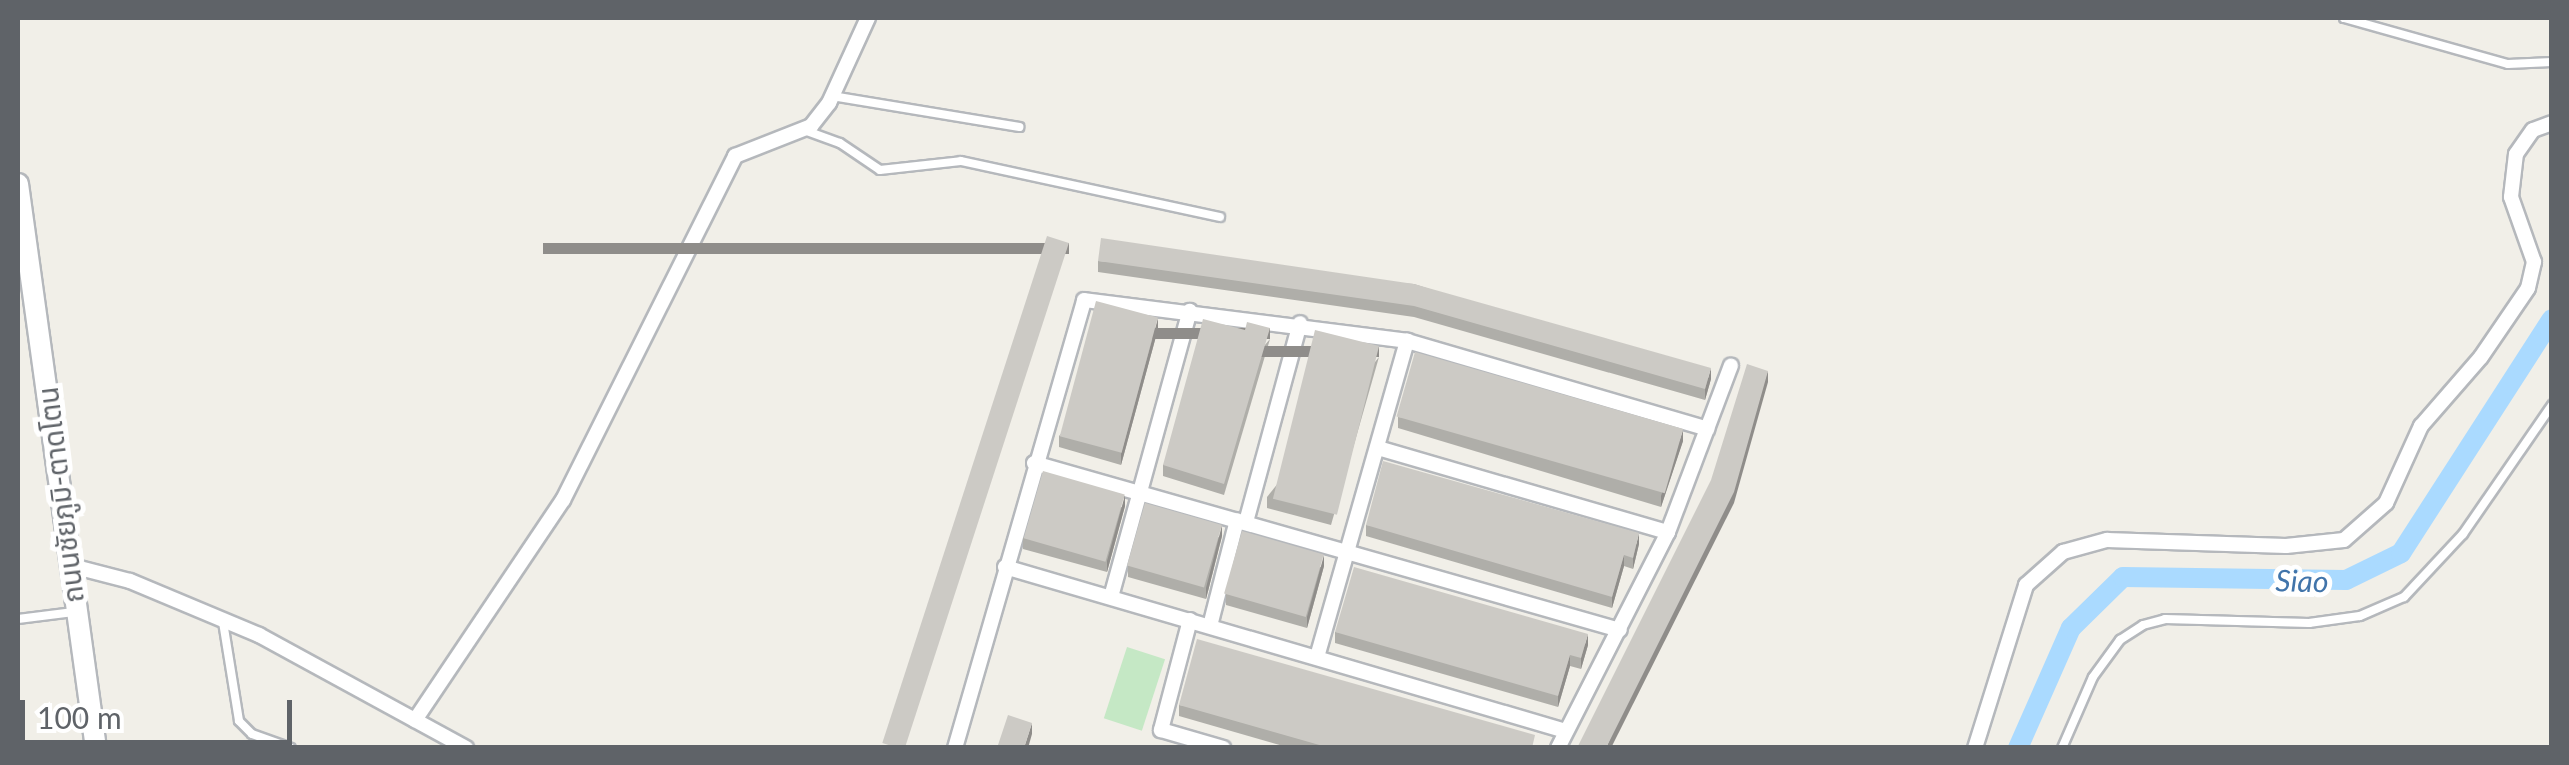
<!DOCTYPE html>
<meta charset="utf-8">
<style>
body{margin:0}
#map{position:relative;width:2569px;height:765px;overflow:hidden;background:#f1efe8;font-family:Lato,"Noto Sans Thai",sans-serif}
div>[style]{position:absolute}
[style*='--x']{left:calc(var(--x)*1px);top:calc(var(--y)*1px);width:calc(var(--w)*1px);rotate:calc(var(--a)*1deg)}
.green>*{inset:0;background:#c5e8c5;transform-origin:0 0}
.canal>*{height:20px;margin:-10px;padding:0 10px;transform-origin:10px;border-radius:10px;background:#aadaff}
.roads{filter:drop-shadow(2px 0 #b5b8bc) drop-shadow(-2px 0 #b5b8bc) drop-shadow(0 2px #b5b8bc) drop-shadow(0 -2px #b5b8bc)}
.lane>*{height:8px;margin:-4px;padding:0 4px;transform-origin:4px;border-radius:4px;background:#fff}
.street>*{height:14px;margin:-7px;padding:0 7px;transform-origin:7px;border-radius:7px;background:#fff}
.secondary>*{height:20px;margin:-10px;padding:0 10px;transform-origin:10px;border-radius:10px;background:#fff}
.wall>*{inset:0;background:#afaea9}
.shaded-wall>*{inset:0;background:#8f8d8a;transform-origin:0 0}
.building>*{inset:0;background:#cccac5;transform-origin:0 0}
span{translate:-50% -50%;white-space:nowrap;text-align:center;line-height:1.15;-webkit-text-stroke:10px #fff;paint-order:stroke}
.street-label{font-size:28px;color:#5f6368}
.water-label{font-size:30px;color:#4174aa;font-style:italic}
.frame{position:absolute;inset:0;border:20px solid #5f6368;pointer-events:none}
.scale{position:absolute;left:20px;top:700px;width:272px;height:45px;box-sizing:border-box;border:5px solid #5f6368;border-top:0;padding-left:12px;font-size:30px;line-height:35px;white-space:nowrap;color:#5f6368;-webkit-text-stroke:8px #fff;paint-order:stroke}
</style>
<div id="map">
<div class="green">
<i style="left:1127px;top:647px;width:40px;height:75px;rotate:18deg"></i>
</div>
<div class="canal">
<i style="--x:2018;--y:748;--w:131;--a:-66.2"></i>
<i style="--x:2071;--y:628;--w:73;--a:-44.4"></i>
<i style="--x:2123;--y:577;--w:223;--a:0.8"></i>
<i style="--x:2346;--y:580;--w:61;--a:-26.1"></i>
<i style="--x:2401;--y:553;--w:278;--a:-57.2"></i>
</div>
<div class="roads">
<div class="lane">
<i style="--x:2344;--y:18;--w:170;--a:15.7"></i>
<i style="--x:2508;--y:64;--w:44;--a:-2.6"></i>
<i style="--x:832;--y:96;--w:190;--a:9.4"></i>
<i style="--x:804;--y:130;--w:38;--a:20"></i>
<i style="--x:840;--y:143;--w:48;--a:34"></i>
<i style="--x:880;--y:170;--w:81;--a:-6.3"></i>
<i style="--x:961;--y:161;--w:265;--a:12.2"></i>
<i style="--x:18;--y:619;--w:56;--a:-7.1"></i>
<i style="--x:223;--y:622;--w:100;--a:80.8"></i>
<i style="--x:239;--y:721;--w:18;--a:45"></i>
<i style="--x:252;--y:734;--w:41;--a:19.7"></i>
<i style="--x:2062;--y:748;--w:77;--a:-66.4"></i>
<i style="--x:2093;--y:677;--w:46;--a:-53.9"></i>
<i style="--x:2120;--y:640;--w:27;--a:-33"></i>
<i style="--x:2143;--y:625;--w:23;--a:-15"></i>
<i style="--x:2165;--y:619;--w:144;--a:1.6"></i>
<i style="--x:2309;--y:623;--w:51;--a:-7.8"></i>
<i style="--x:2360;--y:616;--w:48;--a:-23.4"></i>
<i style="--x:2404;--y:597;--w:86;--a:-46.9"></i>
<i style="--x:2463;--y:534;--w:157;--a:-55.4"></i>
</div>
<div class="street">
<i style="--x:1378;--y:448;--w:302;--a:16.2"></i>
<i style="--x:1034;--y:463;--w:609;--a:15.91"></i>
<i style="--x:1246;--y:522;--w:206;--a:-74.8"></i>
<i style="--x:68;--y:565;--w:64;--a:14.5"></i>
<i style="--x:130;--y:581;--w:140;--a:22.7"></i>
<i style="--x:259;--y:635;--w:236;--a:28.6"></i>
<i style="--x:1005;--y:567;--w:584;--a:16.3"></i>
<i style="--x:1111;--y:597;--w:297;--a:-74.6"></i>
<i style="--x:1190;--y:620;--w:114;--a:104.8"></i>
<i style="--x:1161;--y:730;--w:65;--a:16.2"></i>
<i style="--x:1210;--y:626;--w:109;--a:-75.7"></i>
<i style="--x:1317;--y:657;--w:329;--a:-74.1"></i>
<i style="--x:415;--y:720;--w:265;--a:-56.1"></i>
<i style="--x:563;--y:500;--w:385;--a:-63.4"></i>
<i style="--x:735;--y:156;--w:82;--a:-21.5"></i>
<i style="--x:811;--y:126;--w:29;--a:-52"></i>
<i style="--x:829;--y:103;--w:94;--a:-65.4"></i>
<i style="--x:955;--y:748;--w:466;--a:-73.9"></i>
<i style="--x:1084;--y:300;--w:326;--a:7.2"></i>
<i style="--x:1407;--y:341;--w:313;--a:16.3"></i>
<i style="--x:1558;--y:748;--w:242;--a:-63"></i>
<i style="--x:1668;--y:532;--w:178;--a:-69.3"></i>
<i style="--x:1975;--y:748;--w:171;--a:-72.6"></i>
<i style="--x:2026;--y:585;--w:50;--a:-41.7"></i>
<i style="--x:2063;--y:552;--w:46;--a:-15.3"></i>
<i style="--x:2107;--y:540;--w:179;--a:1.9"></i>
<i style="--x:2286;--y:546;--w:58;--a:-5.9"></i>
<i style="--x:2344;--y:540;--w:56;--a:-41.4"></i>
<i style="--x:2386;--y:503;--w:85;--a:-65.6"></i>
<i style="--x:2421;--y:426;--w:91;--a:-49"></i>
<i style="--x:2481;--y:357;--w:83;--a:-55.7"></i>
<i style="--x:2528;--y:288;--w:27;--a:-77"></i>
<i style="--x:2534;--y:262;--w:69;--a:-109.5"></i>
<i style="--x:2511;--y:197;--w:43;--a:-83.4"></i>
<i style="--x:2516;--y:154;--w:29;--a:-55"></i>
<i style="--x:2533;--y:130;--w:20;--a:-20"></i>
</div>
<div class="secondary">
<i style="--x:18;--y:184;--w:569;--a:82.13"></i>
</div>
</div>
<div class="wall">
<i style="clip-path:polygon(1098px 261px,1414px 284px,1711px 379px,1705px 400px,1414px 317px,1098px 272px)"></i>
<i style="clip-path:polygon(1158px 329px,1121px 465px,1059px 447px,1059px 436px)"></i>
<i style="clip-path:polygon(1270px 339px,1224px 495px,1163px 476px,1163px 465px)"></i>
<i style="clip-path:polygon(1379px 357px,1331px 525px,1267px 508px,1267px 497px)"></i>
<i style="clip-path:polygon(1398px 417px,1683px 441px,1661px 507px,1398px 428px)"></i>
<i style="clip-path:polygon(1125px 506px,1107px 572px,1023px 549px,1023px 538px)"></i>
<i style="clip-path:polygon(1366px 525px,1639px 544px,1633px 569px,1624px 566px,1612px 608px,1366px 536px)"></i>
<i style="clip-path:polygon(1222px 536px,1206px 599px,1128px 577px,1128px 566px)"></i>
<i style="clip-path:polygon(1324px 566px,1307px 628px,1226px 605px,1226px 594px)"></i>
<i style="clip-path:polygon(1335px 632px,1588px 645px,1581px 669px,1570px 666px,1558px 707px,1335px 643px)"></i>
<i style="clip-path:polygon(1179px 705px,1535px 746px,1535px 748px,1290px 748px,1179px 716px)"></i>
</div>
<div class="shaded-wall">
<i style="left:1069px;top:243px;width:11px;height:526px;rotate:90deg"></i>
<i style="clip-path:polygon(1158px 318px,1158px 329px,1121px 465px,1121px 454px)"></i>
<i style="left:1270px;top:328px;width:11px;height:163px;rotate:90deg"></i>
<i style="left:1379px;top:346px;width:11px;height:175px;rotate:90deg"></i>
<i style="clip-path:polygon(1711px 368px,1711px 379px,1705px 400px,1705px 389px)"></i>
<i style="clip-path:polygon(1768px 371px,1768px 382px,1734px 503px,1611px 748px,1606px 748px)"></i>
<i style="clip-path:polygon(1683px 430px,1683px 441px,1661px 507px,1661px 496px)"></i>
<i style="clip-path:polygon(1125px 495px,1125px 506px,1107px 572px,1107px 561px)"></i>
<i style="clip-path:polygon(1222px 525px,1222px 536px,1206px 599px,1206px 588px)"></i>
<i style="clip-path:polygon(1639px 533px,1639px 544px,1633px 569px,1633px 558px)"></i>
<i style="clip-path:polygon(1324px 555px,1324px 566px,1307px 628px,1307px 617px)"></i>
<i style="clip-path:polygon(1624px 555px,1624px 566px,1612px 608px,1612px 597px)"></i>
<i style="clip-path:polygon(1588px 634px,1588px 645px,1581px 669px,1581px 658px)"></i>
<i style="clip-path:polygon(1570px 655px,1570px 666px,1558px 707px,1558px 696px)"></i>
<i style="clip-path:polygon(1032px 723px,1032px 734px,1028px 748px,1024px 748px)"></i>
</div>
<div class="building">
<i style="left:1047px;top:236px;width:23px;height:533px;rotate:18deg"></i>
<i style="clip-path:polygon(1101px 238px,1414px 284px,1711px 368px,1705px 389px,1414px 306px,1098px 261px)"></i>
<i style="left:1096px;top:301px;width:64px;height:140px;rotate:15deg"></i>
<i style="clip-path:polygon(1203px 319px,1245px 330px,1247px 322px,1270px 328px,1224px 484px,1163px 465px)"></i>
<i style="left:1315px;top:330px;width:66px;height:174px;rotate:14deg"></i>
<i style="left:1415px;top:352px;width:279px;height:67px;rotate:16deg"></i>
<i style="clip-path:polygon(1747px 364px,1768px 371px,1734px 492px,1606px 748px,1577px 748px,1711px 480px)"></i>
<i style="clip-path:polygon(1383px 461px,1639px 533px,1633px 558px,1624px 555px,1612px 597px,1366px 525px)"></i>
<i style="left:1043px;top:471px;width:85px;height:70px;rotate:16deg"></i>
<i style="left:1145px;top:503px;width:80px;height:65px;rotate:16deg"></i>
<i style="left:1242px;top:531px;width:85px;height:65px;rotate:16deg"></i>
<i style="clip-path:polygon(1354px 567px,1588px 634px,1581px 658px,1570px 655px,1558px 696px,1335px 632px)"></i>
<i style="clip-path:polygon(1197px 639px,1535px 735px,1532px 748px,1330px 748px,1179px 705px)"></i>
<i style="clip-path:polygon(1008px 715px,1032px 723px,1024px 748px,997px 748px)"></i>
</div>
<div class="street-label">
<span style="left:60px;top:495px;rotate:-97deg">ถนนชัยภูมิ-ตาดโตน</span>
</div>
<div class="water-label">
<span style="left:2302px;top:580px;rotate:1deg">Siao</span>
</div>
<div class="frame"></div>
<div class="scale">100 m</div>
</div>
